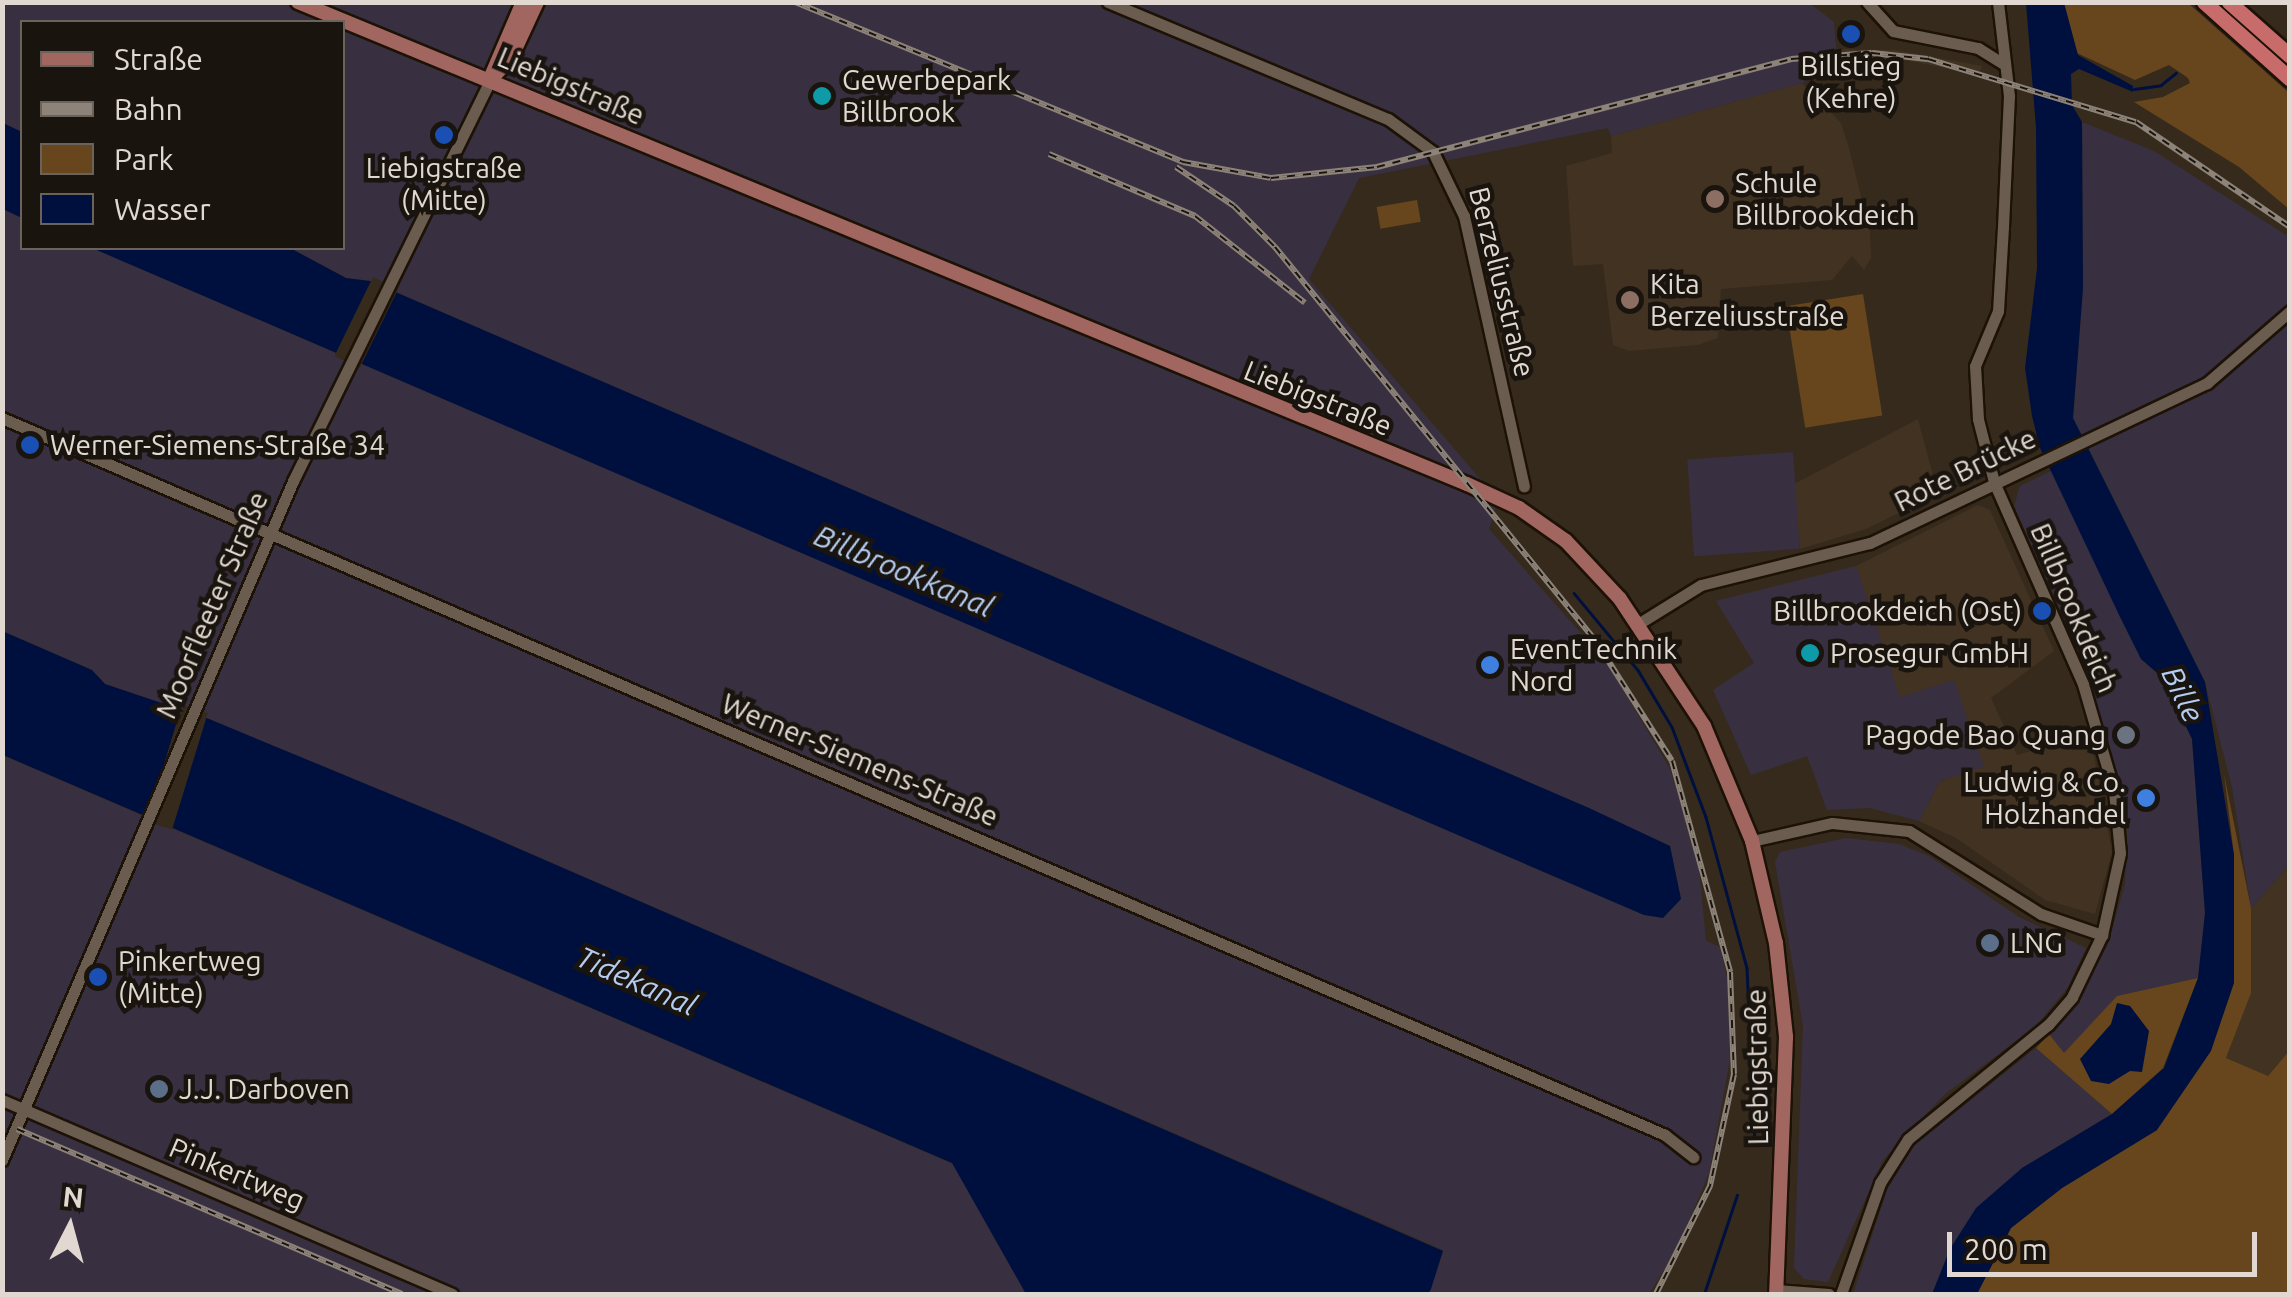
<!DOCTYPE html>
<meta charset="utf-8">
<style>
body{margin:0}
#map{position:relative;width:2292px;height:1297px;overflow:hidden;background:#362a1d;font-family:Ubuntu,sans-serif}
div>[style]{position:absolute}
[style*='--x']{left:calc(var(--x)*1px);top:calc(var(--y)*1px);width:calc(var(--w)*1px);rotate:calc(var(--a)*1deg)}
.built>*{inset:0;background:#423221}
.industrial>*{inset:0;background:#383040;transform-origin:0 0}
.green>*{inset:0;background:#67461d;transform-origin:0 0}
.water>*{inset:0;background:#00103e}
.pier>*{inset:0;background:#362a1d;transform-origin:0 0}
.stream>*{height:2.5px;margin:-1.25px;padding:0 1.25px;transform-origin:1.25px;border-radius:1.25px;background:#00103e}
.roads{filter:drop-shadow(2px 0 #1d1206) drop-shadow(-2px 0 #1d1206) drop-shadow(0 2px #1d1206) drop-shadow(0 -2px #1d1206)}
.minor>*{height:11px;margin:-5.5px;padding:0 5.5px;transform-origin:5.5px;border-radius:5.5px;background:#6a5d4f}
.major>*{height:14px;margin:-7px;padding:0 7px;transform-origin:7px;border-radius:7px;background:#a26660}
.highway>*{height:15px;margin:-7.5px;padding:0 7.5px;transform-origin:7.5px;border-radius:7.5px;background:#c86c6b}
.rail>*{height:6px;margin-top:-3px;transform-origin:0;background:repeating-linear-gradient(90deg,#19140e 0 8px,#8d8378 0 16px);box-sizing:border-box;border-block:2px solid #8d8378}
.dots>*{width:28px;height:28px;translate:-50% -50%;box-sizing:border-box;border:5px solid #19140e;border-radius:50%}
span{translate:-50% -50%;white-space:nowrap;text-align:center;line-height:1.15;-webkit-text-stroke:9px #19140e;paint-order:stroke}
.poi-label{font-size:28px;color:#e1d9d1}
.left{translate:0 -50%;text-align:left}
.right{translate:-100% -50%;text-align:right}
.street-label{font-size:28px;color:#e1d9d1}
.water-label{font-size:30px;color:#b5ccf2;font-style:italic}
.frame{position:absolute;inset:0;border:5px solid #e1d9d1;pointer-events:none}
.legend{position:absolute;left:20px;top:20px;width:325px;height:230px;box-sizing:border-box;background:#19140e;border:2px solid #69635c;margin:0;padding:12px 18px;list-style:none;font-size:30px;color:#e1d9d1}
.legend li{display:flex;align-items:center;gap:20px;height:50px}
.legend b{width:50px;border:2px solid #69635c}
.north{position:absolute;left:20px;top:1177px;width:100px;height:100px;-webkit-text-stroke:8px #19140e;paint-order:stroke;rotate:6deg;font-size:28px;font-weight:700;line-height:40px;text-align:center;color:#e1d9d1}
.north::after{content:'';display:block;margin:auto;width:35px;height:45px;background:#e1d9d1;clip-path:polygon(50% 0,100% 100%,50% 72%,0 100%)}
.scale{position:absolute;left:1947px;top:1232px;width:310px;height:45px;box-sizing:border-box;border:5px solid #e1d9d1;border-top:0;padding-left:12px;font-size:30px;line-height:35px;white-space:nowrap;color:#e1d9d1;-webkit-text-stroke:8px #19140e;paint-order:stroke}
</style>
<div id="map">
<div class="built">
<i style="clip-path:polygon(1840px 49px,1894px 50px,1982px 66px,1979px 75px,1906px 60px,1841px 58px)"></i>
<i style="clip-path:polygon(1802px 83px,1841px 123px,1849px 148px,1870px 232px,1871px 258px,1864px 270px,1852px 256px,1832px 280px,1721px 289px,1718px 338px,1698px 345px,1629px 351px,1613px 345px,1603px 264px,1573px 266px,1566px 166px,1612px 153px,1611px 136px)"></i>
<i style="clip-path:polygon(1918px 419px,1938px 494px,1866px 529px,1800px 549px,1794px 484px)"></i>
<i style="clip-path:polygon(1978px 505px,1990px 510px,2054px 651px,1991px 698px,2017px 755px,2090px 735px,2112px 852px,2095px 914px,2045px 900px,1956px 838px,1919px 821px,1940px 781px,1983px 767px,1900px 698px,1856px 566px)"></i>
<i style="clip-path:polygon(2289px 865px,2289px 1051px,2268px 1076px,2226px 1058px,2251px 993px,2251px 908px)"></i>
</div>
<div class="industrial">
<i style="clip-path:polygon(3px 3px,1809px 3px,1834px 22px,1838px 71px,1802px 83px,1611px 136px,1608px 128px,1359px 178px,1309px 279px,1498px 500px,1489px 529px,1608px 664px,1670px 769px,1698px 858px,1706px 941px,1720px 947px,1728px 982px,1730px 1059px,1709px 1173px,1678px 1247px,1649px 1294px,1428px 1294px,1443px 1250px,460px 823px,209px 719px,105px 684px,92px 670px,3px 631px,2px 209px,22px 218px,22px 248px,92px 248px,1644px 915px,1681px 899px,1670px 846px,1589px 808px,370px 281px,346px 278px,290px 248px,342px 248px,342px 22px,22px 22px,22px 132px,3px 123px)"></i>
<i style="clip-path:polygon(2082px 122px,2154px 151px,2289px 237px,2289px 865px,2251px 908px,2232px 787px,2205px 682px,2073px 418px,2083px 288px)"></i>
<i style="left:1793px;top:452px;width:97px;height:106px;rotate:86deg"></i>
<i style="clip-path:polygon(2053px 470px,2141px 659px,2161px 677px,2192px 739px,2205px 913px,2198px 978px,2117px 996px,2064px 1054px,2049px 1034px,2075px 1004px,2108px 944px,2125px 884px,2127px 828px,2090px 678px,2014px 506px,2020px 486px)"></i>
<i style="clip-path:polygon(1856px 566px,1900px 697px,1954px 680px,1984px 767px,1940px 781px,1919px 821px,1870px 808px,1827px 810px,1807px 756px,1751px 775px,1713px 690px,1754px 663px,1716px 601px)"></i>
<i style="clip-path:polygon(2px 755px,953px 1164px,1026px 1294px,3px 1294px)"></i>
<i style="clip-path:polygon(1846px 838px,1899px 844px,1929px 856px,2019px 917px,2086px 948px,2068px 987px,2036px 1026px,1945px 1094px,1883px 1160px,1828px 1282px,1804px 1279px,1794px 1268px,1803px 1026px,1775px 862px,1780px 852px)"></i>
<i style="clip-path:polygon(2036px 1048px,2112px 1114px,2022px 1168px,1950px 1249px,1932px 1294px,1853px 1294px,1887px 1190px,1912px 1147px)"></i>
</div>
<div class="green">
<i style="clip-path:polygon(2064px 3px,2188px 3px,2289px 93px,2289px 209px,2239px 167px,2134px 102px,2163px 97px,2190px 83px,2188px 78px,2169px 65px,2135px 80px,2077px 53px)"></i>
<i style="left:1417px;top:200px;width:22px;height:41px;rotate:80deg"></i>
<i style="left:1863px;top:294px;width:123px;height:78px;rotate:81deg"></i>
<i style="clip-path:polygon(2224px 774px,2251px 908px,2251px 993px,2226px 1058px,2268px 1076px,2289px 1051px,2289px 1294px,1977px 1294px,2011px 1228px,2062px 1188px,2157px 1130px,2234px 855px)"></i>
<i style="clip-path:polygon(2198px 978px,2163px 1068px,2112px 1114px,2036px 1048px,2049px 1034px,2064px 1053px,2117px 996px)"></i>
</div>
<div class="water">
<i style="clip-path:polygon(2026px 3px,2064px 3px,2078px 55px,2133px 86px,2133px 92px,2079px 69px,2071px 74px,2072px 105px,2082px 122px,2083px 288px,2073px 418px,2205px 682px,2234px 855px,2234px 983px,2211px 1051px,2157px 1130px,2062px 1188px,2011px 1228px,1977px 1294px,1932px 1294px,1950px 1249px,1976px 1208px,2022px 1168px,2112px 1114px,2164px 1068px,2198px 978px,2205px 913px,2192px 739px,2162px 677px,2141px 659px,2120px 617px,2040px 448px,2032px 416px,2025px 368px,2037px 268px,2036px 128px)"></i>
<i style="clip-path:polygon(3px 123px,22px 132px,22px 218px,3px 209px)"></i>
<i style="clip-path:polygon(92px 248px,290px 248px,346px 278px,370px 281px,1589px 808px,1670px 846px,1681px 899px,1663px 918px,1644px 915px)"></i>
<i style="clip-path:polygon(2px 631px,92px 670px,105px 684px,209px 719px,460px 823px,1443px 1251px,1431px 1289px,1428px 1294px,1026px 1294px,952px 1163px,3px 755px)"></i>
<i style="clip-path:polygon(2117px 1003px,2130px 1006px,2149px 1031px,2142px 1072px,2130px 1071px,2109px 1084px,2091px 1081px,2080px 1059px,2111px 1024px)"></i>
</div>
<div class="pier">
<i style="left:373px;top:277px;width:28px;height:88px;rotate:26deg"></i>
<i style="left:182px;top:705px;width:27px;height:122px;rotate:17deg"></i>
</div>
<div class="stream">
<i style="--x:2134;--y:89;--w:27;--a:-8"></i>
<i style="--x:2161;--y:85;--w:19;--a:-39"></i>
<i style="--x:1574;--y:593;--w:100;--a:50.3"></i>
<i style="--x:1638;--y:670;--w:66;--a:59.2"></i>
<i style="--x:1672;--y:727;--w:96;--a:69.3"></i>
<i style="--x:1706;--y:817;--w:156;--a:74.8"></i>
<i style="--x:1747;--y:968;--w:175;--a:87.4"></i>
<i style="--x:1704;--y:1294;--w:104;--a:-71.6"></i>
</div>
<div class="roads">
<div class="minor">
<i style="--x:1108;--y:2;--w:303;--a:22.7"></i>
<i style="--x:1388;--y:119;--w:56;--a:36.3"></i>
<i style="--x:1433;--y:152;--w:71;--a:64.2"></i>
<i style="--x:1464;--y:216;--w:277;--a:77.5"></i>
<i style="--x:1867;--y:2;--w:39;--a:48"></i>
<i style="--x:1893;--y:31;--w:87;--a:11.3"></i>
<i style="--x:1978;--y:48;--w:28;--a:32"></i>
<i style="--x:2;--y:418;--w:1811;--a:23.32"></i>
<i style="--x:1665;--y:1135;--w:36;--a:38"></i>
<i style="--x:1638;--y:624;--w:74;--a:-31.8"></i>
<i style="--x:1701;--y:585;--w:174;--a:-14"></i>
<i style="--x:1870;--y:543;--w:373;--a:-25.4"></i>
<i style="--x:2207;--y:383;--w:110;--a:-40.9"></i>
<i style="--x:1752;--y:841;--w:82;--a:-12.7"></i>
<i style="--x:1832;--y:823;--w:77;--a:5.9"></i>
<i style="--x:1909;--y:831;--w:156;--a:32.2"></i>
<i style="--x:2041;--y:914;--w:65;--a:19"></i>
<i style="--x:2;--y:1100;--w:490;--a:23.3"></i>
<i style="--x:2;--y:1160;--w:739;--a:-66.8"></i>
<i style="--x:293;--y:481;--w:448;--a:-63.8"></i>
<i style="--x:1776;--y:1290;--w:53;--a:4.3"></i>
<i style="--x:1841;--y:1294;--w:118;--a:-70.6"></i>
<i style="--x:1880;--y:1183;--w:52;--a:-57.5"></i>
<i style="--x:1908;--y:1139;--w:181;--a:-39.2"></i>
<i style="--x:2048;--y:1025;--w:37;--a:-49"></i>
<i style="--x:2072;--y:997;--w:69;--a:-64.2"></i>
<i style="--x:2102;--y:935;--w:84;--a:-77.6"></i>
<i style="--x:2120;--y:853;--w:62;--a:-95.5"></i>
<i style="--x:2114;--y:791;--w:111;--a:-106.2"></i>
<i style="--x:2083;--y:684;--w:221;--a:-113.8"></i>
<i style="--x:1994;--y:482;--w:65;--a:-104.3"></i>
<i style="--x:1978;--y:419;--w:53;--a:-93.2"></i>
<i style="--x:1975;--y:366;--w:60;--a:-67.3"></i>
<i style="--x:1998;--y:311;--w:84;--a:-86.6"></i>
<i style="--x:2003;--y:227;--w:131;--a:-87.4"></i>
<i style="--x:2009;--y:96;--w:95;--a:-96.7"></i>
</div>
<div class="major">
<i style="--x:298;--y:2;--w:1264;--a:22.41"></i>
<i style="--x:1467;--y:484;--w:57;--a:24.8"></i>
<i style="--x:1519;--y:508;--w:57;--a:35.1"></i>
<i style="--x:1566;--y:541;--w:79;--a:47"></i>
<i style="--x:1620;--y:599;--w:152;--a:56.5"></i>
<i style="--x:1704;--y:726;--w:125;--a:67.3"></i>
<i style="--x:1752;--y:841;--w:105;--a:76.8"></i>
<i style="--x:1776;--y:943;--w:95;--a:83.9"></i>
<i style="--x:1786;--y:1037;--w:257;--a:92.2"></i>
<i style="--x:492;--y:74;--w:78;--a:-66.7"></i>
<i style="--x:491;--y:79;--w:29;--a:-46"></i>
<i style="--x:511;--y:58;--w:62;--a:-65.1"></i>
</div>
<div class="highway">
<i style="--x:2204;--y:2;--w:115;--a:41.8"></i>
<i style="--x:2229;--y:2;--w:81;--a:41.5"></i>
</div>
</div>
<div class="rail">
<i style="--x:795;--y:2;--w:420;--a:22.4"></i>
<i style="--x:1183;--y:162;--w:89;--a:10.3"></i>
<i style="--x:1271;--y:178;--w:107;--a:-5.9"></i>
<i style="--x:1377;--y:167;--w:428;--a:-14.6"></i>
<i style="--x:1791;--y:59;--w:81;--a:-4.2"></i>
<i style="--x:1872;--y:53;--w:56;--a:6.1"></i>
<i style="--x:1928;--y:59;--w:217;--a:16.9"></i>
<i style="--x:2136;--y:122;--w:186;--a:34.3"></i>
<i style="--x:1049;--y:154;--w:159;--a:23"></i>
<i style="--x:1195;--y:216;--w:140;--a:38.3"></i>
<i style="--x:1176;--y:167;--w:70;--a:33.9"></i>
<i style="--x:1234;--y:206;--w:58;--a:45"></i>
<i style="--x:1275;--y:247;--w:507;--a:50.85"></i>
<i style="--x:1595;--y:640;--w:143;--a:57.5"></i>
<i style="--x:1672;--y:761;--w:219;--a:74.6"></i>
<i style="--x:1730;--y:972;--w:102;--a:87.8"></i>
<i style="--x:1734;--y:1074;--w:115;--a:102.1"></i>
<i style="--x:1710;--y:1186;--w:121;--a:116.6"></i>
<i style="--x:17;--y:1129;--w:419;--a:23.2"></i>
</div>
<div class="dots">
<i style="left:1851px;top:34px;background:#1a4fb4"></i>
<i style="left:822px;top:96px;background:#0f9aa8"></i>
<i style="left:444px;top:135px;background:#1a4fb4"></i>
<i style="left:1715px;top:199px;background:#8d6e63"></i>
<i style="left:1630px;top:300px;background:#8d6e63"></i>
<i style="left:30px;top:445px;background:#1a4fb4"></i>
<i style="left:2042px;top:611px;background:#1a4fb4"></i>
<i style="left:1810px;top:653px;background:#0f9aa8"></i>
<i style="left:1490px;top:665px;background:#3f7fe0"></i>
<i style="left:2126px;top:735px;background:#6b7280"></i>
<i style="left:2146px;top:798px;background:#3f7fe0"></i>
<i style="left:1990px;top:943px;background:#5c6f8a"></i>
<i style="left:98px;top:977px;background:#1a4fb4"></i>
<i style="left:159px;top:1089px;background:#5c6f8a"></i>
</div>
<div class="poi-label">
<span style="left:1851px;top:82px">Billstieg<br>(Kehre)</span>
<span class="left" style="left:842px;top:96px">Gewerbepark<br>Billbrook</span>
<span style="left:444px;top:184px">Liebigstraße<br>(Mitte)</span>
<span class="left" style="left:1735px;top:199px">Schule<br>Billbrookdeich</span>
<span class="left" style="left:1650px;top:300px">Kita<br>Berzeliusstraße</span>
<span class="left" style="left:50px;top:445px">Werner-Siemens-Straße 34</span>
<span class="right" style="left:2022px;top:611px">Billbrookdeich (Ost)</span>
<span class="left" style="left:1510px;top:665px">EventTechnik<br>Nord</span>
<span class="left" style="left:1830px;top:653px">Prosegur GmbH</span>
<span class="right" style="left:2106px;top:735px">Pagode Bao Quang</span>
<span class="right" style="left:2126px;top:798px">Ludwig &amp; Co.<br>Holzhandel</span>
<span class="left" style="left:2010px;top:943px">LNG</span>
<span class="left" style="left:118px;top:977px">Pinkertweg<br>(Mitte)</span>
<span class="left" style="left:179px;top:1089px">J.J. Darboven</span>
</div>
<div class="street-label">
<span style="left:571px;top:86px;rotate:23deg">Liebigstraße</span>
<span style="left:1502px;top:282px;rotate:76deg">Berzeliusstraße</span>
<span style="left:1318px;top:398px;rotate:22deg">Liebigstraße</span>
<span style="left:1965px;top:470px;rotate:-26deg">Rote Brücke</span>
<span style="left:212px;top:605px;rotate:-67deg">Moorfleeter Straße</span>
<span style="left:2074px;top:608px;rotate:67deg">Billbrookdeich</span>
<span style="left:860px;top:760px;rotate:23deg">Werner-Siemens-Straße</span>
<span style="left:1757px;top:1067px;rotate:-91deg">Liebigstraße</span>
<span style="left:237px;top:1174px;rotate:23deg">Pinkertweg</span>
</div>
<div class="water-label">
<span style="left:904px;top:571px;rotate:23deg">Billbrookkanal</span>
<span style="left:2183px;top:694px;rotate:64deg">Bille</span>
<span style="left:637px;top:981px;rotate:24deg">Tidekanal</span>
</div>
<div class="frame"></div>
<ul class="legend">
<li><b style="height:12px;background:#a26660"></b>Straße</li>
<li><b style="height:12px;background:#8d8378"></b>Bahn</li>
<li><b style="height:28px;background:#67461d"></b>Park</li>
<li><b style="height:28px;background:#00103e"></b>Wasser</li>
</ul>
<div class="north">N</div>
<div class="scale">200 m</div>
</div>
